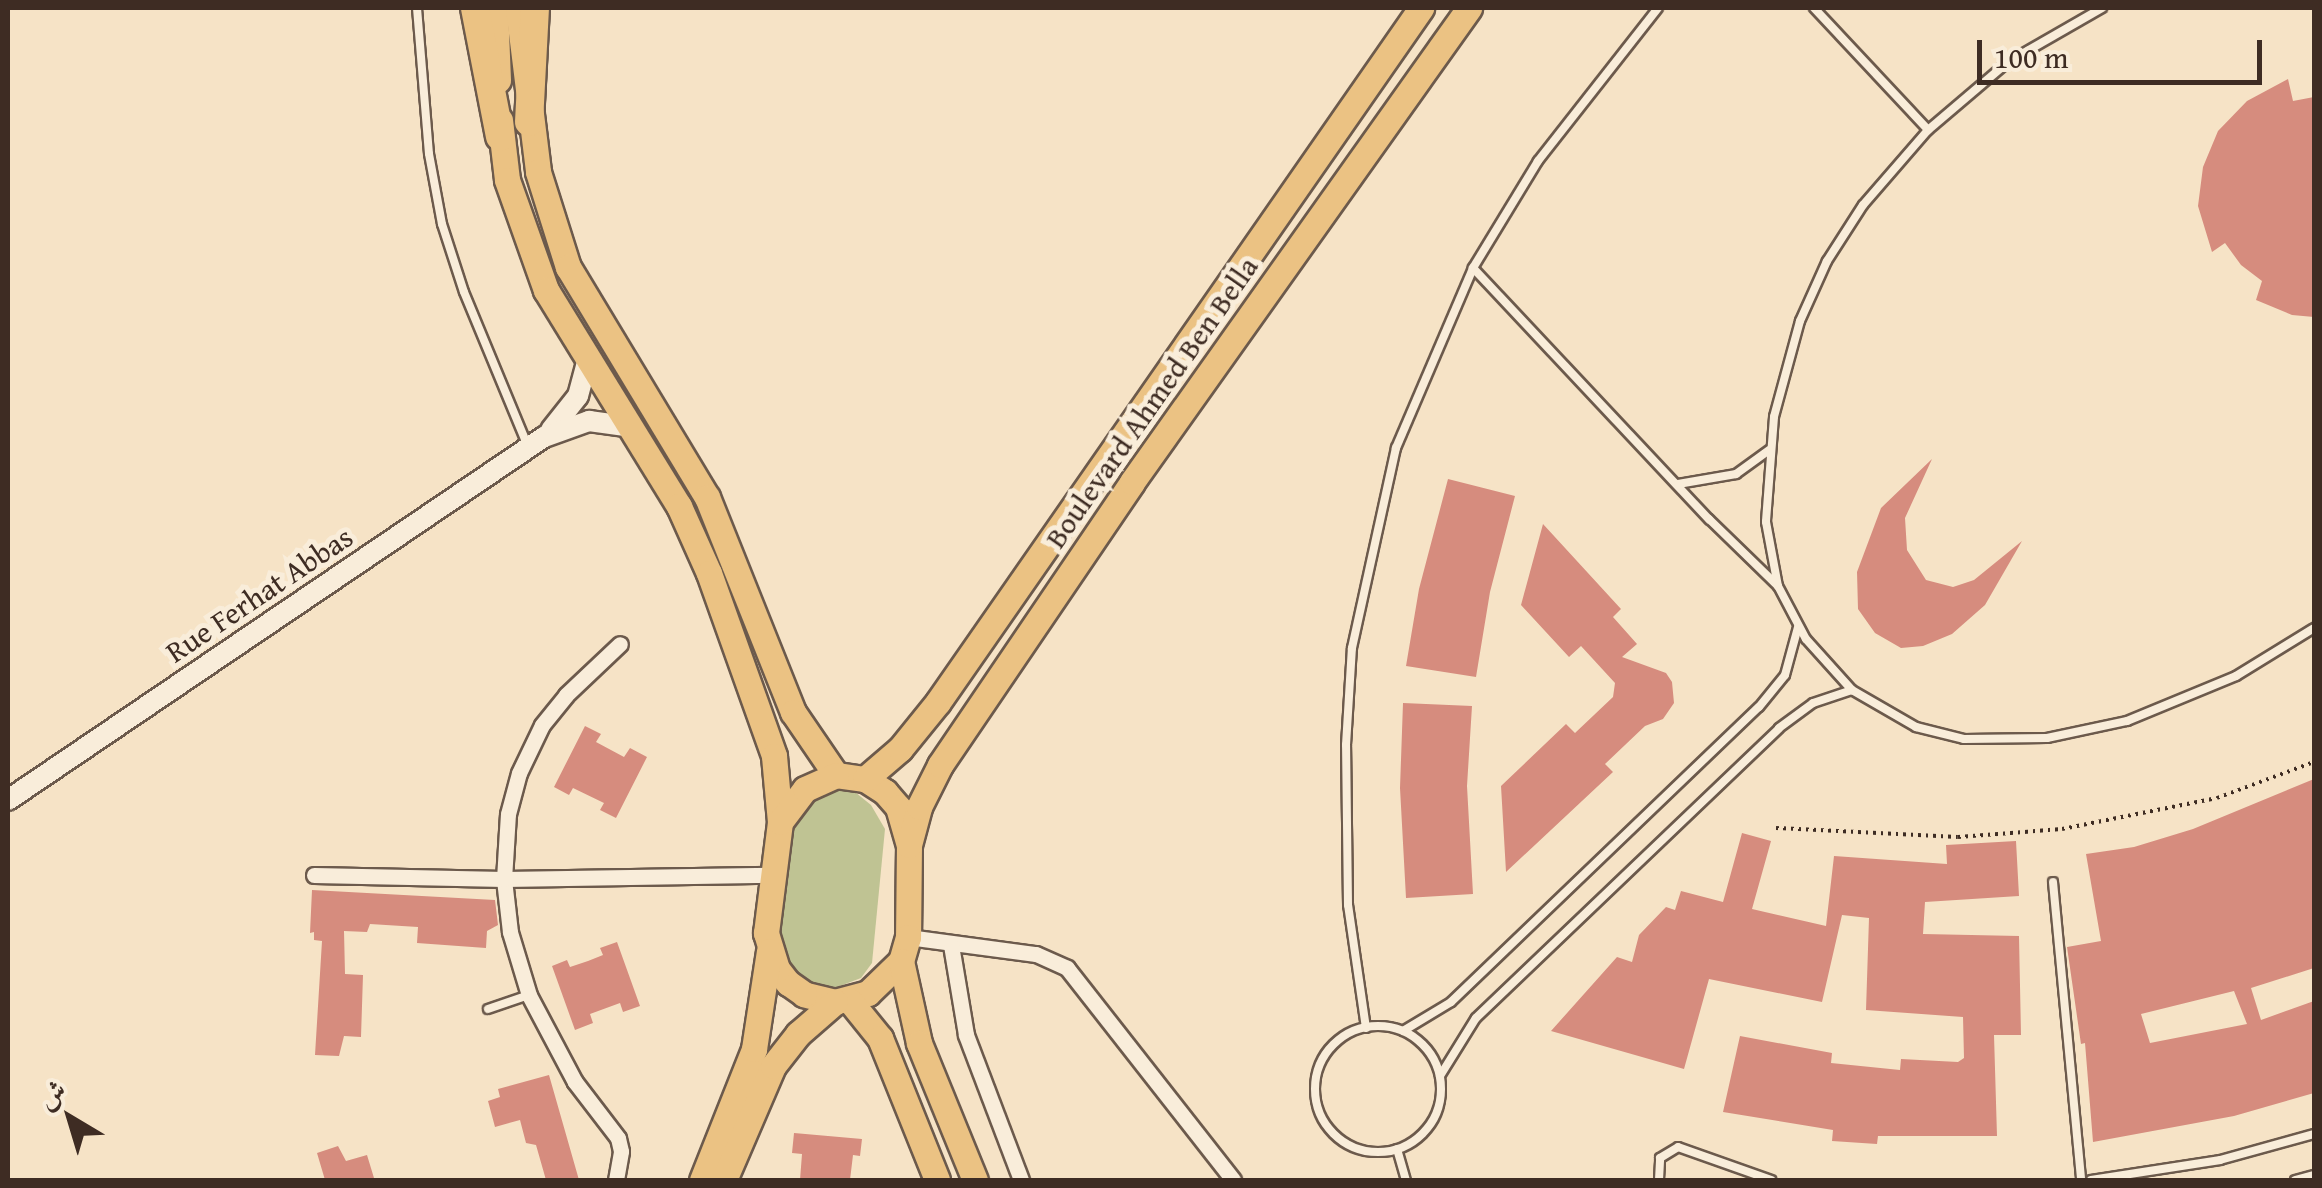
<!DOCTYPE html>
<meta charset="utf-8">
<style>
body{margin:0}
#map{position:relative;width:2322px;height:1188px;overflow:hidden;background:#f6e3c6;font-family:"Gentium Book Plus",Amiri,serif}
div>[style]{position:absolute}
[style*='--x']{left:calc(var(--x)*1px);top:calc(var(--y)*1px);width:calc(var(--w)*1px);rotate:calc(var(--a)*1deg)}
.green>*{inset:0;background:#bfc393}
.building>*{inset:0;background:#d68c7e}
.path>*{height:4px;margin-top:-2px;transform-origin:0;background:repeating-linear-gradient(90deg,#3e2c23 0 2.5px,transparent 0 7.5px)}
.roads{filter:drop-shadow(2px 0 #6c5a4c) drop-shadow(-2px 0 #6c5a4c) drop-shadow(0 2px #6c5a4c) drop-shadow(0 -2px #6c5a4c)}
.service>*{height:8px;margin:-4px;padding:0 4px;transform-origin:4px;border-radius:4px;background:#f9edda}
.service>.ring{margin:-4px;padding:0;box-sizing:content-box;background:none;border:8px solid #f9edda;border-radius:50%}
.minor>*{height:15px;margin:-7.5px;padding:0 7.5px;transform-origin:7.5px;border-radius:7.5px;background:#f9edda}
.tertiary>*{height:20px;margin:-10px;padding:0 10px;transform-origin:10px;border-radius:10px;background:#f9edda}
.primary>*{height:25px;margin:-12.5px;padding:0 12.5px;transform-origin:12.5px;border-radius:12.5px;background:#ebc283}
.trunk>*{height:28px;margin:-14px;padding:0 14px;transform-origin:14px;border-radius:14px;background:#ebc283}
span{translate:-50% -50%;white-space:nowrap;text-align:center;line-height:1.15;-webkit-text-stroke:10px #f9edda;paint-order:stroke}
.street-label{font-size:30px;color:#3e2c23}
.frame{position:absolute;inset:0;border:10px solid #3e2c23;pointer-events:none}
.north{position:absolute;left:20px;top:1068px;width:100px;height:100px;-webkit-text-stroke:8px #f9edda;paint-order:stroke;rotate:322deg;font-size:28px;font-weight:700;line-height:40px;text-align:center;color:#3e2c23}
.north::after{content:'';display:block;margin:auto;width:35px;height:45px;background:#3e2c23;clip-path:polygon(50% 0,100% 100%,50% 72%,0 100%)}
.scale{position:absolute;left:1977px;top:40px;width:285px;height:45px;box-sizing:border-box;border:5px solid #3e2c23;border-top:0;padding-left:12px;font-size:30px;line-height:35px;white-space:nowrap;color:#3e2c23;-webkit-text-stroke:8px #f9edda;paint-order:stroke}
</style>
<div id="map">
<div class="green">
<i style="clip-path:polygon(838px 786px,850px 788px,871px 805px,885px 829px,872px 963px,861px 978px,832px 989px,805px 981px,781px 951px,782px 834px,797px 806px)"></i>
</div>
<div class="building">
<i style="clip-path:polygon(2288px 79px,2293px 101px,2314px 97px,2314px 317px,2292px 315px,2256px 300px,2262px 281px,2241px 265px,2225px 243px,2212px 252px,2198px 206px,2203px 167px,2218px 131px,2247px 101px)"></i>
<i style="clip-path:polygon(1932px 459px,1905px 518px,1907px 550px,1926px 580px,1953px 587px,1974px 580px,2022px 541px,1985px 605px,1952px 634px,1923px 646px,1901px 648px,1875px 633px,1858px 609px,1857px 572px,1881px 508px)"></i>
<i style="clip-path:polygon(1448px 479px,1515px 496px,1490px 592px,1476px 677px,1406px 666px,1419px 589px)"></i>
<i style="clip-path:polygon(1543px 524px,1621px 609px,1613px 617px,1637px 644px,1622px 657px,1666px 673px,1672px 682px,1674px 703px,1663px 719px,1645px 726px,1605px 764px,1613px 772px,1506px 872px,1501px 786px,1566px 724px,1575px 733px,1613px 697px,1615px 683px,1581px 646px,1569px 657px,1521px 605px)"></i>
<i style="clip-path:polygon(1403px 703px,1472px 706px,1467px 786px,1473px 894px,1406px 898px,1400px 788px)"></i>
<i style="clip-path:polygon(585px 726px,601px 734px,596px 742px,624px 757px,630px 748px,647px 757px,616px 818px,600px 810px,604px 803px,573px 788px,569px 795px,554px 787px)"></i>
<i style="clip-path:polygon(evenodd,2314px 779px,2314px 968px,2251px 988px,2261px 1020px,2314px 1001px,2314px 1093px,2234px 1116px,2093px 1142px,2085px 1043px,2081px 1044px,2067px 947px,2101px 941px,2086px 854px,2134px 847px,2193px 829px,2314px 779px,2234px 991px,2247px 1024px,2150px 1043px,2141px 1014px,2234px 991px)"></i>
<i style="clip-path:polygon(1742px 833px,1771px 841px,1752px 909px,1826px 926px,1834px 856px,1947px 864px,1946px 845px,2016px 841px,2019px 896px,1925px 902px,1923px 934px,2019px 936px,2021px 1035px,1994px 1035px,1997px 1136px,1878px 1136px,1877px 1144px,1832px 1141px,1833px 1130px,1723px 1112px,1740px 1036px,1832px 1053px,1831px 1063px,1900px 1070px,1901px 1059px,1958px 1062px,1964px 1058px,1963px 1017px,1866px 1010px,1869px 918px,1842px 915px,1822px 1002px,1709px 979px,1684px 1069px,1551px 1031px,1617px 957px,1632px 962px,1639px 935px,1666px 907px,1675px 910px,1681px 891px,1723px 902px)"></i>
<i style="clip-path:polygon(312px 890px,495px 900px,498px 925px,487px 931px,486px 948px,417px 943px,418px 927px,370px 924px,367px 932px,344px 931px,345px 974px,363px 975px,361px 1037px,344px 1036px,339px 1056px,315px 1055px,322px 941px,314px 940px,314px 932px,310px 933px)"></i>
<i style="clip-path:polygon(617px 942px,640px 1006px,623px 1012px,620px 1003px,590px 1014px,593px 1023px,575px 1030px,552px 966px,567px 960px,570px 967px,588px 961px,603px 955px,600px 948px)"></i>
<i style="clip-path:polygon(549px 1075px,579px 1180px,546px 1180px,536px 1145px,526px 1143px,520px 1120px,495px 1127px,488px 1101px,500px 1097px,498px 1089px)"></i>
<i style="clip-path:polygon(794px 1133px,862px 1139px,860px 1156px,853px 1155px,850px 1180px,800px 1180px,802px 1154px,792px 1153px)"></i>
<i style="clip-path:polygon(338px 1146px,346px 1161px,367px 1155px,374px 1178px,325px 1180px,317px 1153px)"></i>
</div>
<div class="path">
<i style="--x:1776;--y:828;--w:182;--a:2.8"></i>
<i style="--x:1958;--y:837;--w:104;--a:-4.4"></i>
<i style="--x:2062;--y:829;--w:158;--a:-11.3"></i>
<i style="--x:2217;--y:798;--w:103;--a:-20.4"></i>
</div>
<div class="roads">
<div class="service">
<i style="--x:417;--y:8;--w:146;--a:85.3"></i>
<i style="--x:429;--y:154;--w:71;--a:79.5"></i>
<i style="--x:442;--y:224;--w:71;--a:72.1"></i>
<i style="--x:464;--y:292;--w:165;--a:67.5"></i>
<i style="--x:1814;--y:8;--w:167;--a:46.9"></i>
<i style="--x:2102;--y:8;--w:108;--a:150.1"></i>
<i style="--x:2008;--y:62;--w:105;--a:139.6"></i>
<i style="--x:1928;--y:130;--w:99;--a:130.9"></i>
<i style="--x:1863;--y:205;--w:67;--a:122.7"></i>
<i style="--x:1827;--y:261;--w:66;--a:114.2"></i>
<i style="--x:1800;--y:321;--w:99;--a:105.2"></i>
<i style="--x:1774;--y:417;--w:105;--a:94.4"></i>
<i style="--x:1766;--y:522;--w:65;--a:79.4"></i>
<i style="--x:1778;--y:586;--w:60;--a:62.2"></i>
<i style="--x:1806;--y:639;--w:69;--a:48"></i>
<i style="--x:1852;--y:690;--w:74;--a:30"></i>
<i style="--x:1916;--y:727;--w:49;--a:14"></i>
<i style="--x:1964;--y:739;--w:83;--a:-0.7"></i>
<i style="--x:2047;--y:738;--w:82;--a:-12"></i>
<i style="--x:2127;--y:721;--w:118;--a:-22.4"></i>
<i style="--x:2236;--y:676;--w:92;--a:-31.6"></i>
<i style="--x:1473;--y:268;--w:345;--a:46.8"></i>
<i style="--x:1709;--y:519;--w:96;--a:44.2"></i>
<i style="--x:1678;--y:484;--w:59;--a:-9.8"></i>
<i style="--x:1736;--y:474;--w:41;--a:-36"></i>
<i style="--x:2053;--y:882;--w:299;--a:84.6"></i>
<i style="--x:488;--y:1009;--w:43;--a:-18.9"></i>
<i class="ring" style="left:1315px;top:1026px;width:118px;height:118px"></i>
<i style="--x:1366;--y:1028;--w:124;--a:-98.3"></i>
<i style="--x:1348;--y:905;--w:160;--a:-90.7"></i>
<i style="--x:1346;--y:745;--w:97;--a:-86.5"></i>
<i style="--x:1352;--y:648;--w:205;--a:-77.6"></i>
<i style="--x:1396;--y:448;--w:196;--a:-66.8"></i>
<i style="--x:1473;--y:268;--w:125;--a:-58.7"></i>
<i style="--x:1538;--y:161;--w:194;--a:-51.9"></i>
<i style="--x:1403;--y:1031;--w:56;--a:-31.1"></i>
<i style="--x:1451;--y:1002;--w:426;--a:-43.8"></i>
<i style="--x:1759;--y:707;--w:41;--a:-50.9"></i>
<i style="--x:1785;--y:675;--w:50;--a:-74.8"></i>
<i style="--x:1440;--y:1076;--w:68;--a:-58.2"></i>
<i style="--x:1476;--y:1018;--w:419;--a:-43.7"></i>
<i style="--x:1779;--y:728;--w:42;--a:-36.3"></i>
<i style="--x:1813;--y:703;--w:41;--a:-18.4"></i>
<i style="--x:1397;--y:1149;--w:32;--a:74"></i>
<i style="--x:1659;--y:1180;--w:22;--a:-87"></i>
<i style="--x:1660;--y:1158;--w:21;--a:-31"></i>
<i style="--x:1678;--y:1147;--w:99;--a:19.5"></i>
<i style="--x:2091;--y:1180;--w:131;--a:-8.8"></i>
<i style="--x:2220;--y:1160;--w:98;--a:-15.5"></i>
<i style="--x:2295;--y:1180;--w:20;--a:-15"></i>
</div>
<div class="minor">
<i style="--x:314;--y:875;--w:190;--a:1.2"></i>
<i style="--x:504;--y:879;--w:268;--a:-0.9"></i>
<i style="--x:908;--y:937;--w:129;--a:7.6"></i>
<i style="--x:1036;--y:954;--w:34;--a:24"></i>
<i style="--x:1067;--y:968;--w:269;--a:51.9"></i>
<i style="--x:951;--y:945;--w:91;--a:80.5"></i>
<i style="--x:966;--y:1035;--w:155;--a:69.2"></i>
<i style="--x:616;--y:1180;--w:29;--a:-80"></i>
<i style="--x:621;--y:1151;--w:13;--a:-103"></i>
<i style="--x:618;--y:1138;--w:71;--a:-127.5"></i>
<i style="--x:575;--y:1082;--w:98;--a:-117.9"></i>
<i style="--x:529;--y:995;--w:66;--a:-106.8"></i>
<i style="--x:510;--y:932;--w:53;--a:-96.5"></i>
<i style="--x:504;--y:879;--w:65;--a:-86.5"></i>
<i style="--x:508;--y:814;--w:42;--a:-75"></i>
<i style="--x:519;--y:773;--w:53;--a:-64.4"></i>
<i style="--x:542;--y:725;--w:38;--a:-51"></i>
<i style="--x:566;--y:695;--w:74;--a:-43.4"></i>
</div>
<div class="tertiary">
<i style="--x:551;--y:430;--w:43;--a:-51.5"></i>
<i style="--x:578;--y:396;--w:39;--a:-75"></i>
<i style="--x:8;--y:800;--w:647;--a:-34.11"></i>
<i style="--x:544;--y:437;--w:48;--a:-19.6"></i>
<i style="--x:589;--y:421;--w:44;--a:7.8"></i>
</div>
<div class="primary">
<i style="--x:495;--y:8;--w:72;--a:87.6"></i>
<i style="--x:518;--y:8;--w:165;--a:83"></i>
<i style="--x:538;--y:172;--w:100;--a:72.5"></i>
<i style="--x:568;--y:267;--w:269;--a:58.9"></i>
<i style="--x:707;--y:497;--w:232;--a:68.2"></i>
<i style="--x:793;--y:712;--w:76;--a:55.7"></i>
<i style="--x:500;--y:120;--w:60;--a:83.3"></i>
<i style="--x:507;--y:180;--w:117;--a:70.5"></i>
<i style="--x:546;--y:290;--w:254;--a:58.4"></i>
<i style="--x:679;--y:506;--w:73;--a:65.9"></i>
<i style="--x:709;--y:573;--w:194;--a:70.4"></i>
<i style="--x:774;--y:756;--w:66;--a:84.8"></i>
<i style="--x:836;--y:775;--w:29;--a:8"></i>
<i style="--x:865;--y:779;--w:24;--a:33"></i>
<i style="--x:885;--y:792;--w:20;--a:49"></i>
<i style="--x:898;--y:807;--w:40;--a:74"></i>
<i style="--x:909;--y:845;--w:92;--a:90.6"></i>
<i style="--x:908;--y:937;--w:25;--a:106"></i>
<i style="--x:901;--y:961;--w:46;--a:135.9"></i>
<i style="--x:868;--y:993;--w:34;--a:165"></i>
<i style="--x:835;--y:1002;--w:32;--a:-166"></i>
<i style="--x:804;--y:994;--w:19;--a:-145"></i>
<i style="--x:788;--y:983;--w:18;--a:-128"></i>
<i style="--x:777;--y:969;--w:38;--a:-107"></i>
<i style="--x:766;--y:933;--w:112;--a:-82.8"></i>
<i style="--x:780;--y:822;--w:41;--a:-52.9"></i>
<i style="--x:805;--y:789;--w:34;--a:-24"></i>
<i style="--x:865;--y:779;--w:46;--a:-40.6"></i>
<i style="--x:900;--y:749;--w:60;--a:-51"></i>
<i style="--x:938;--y:702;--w:846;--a:-55.16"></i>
<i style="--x:909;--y:845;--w:39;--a:-75"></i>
<i style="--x:919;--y:807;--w:47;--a:-63.4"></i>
<i style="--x:940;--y:765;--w:342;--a:-55.8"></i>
<i style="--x:1132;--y:482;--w:582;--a:-54.59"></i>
<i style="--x:901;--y:961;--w:84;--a:77.6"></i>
<i style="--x:919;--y:1043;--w:148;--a:67.8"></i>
<i style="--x:850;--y:1001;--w:48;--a:51"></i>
<i style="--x:880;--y:1038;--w:153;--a:68.1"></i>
<i style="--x:702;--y:1180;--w:141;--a:-68.3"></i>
<i style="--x:754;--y:1049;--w:99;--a:-81.3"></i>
<i style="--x:724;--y:1180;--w:124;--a:-66.7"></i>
<i style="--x:773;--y:1066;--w:41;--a:-52"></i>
<i style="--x:798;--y:1034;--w:49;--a:-40.9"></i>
</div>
<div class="trunk">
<i style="--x:475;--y:8;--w:131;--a:79"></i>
<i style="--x:529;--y:122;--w:114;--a:-87"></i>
</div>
</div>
<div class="street-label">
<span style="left:1151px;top:402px;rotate:-55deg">Boulevard Ahmed Ben Bella</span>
<span style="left:259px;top:594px;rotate:-34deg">Rue Ferhat Abbas</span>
</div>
<div class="frame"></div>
<div class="north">ش</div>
<div class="scale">100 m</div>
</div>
